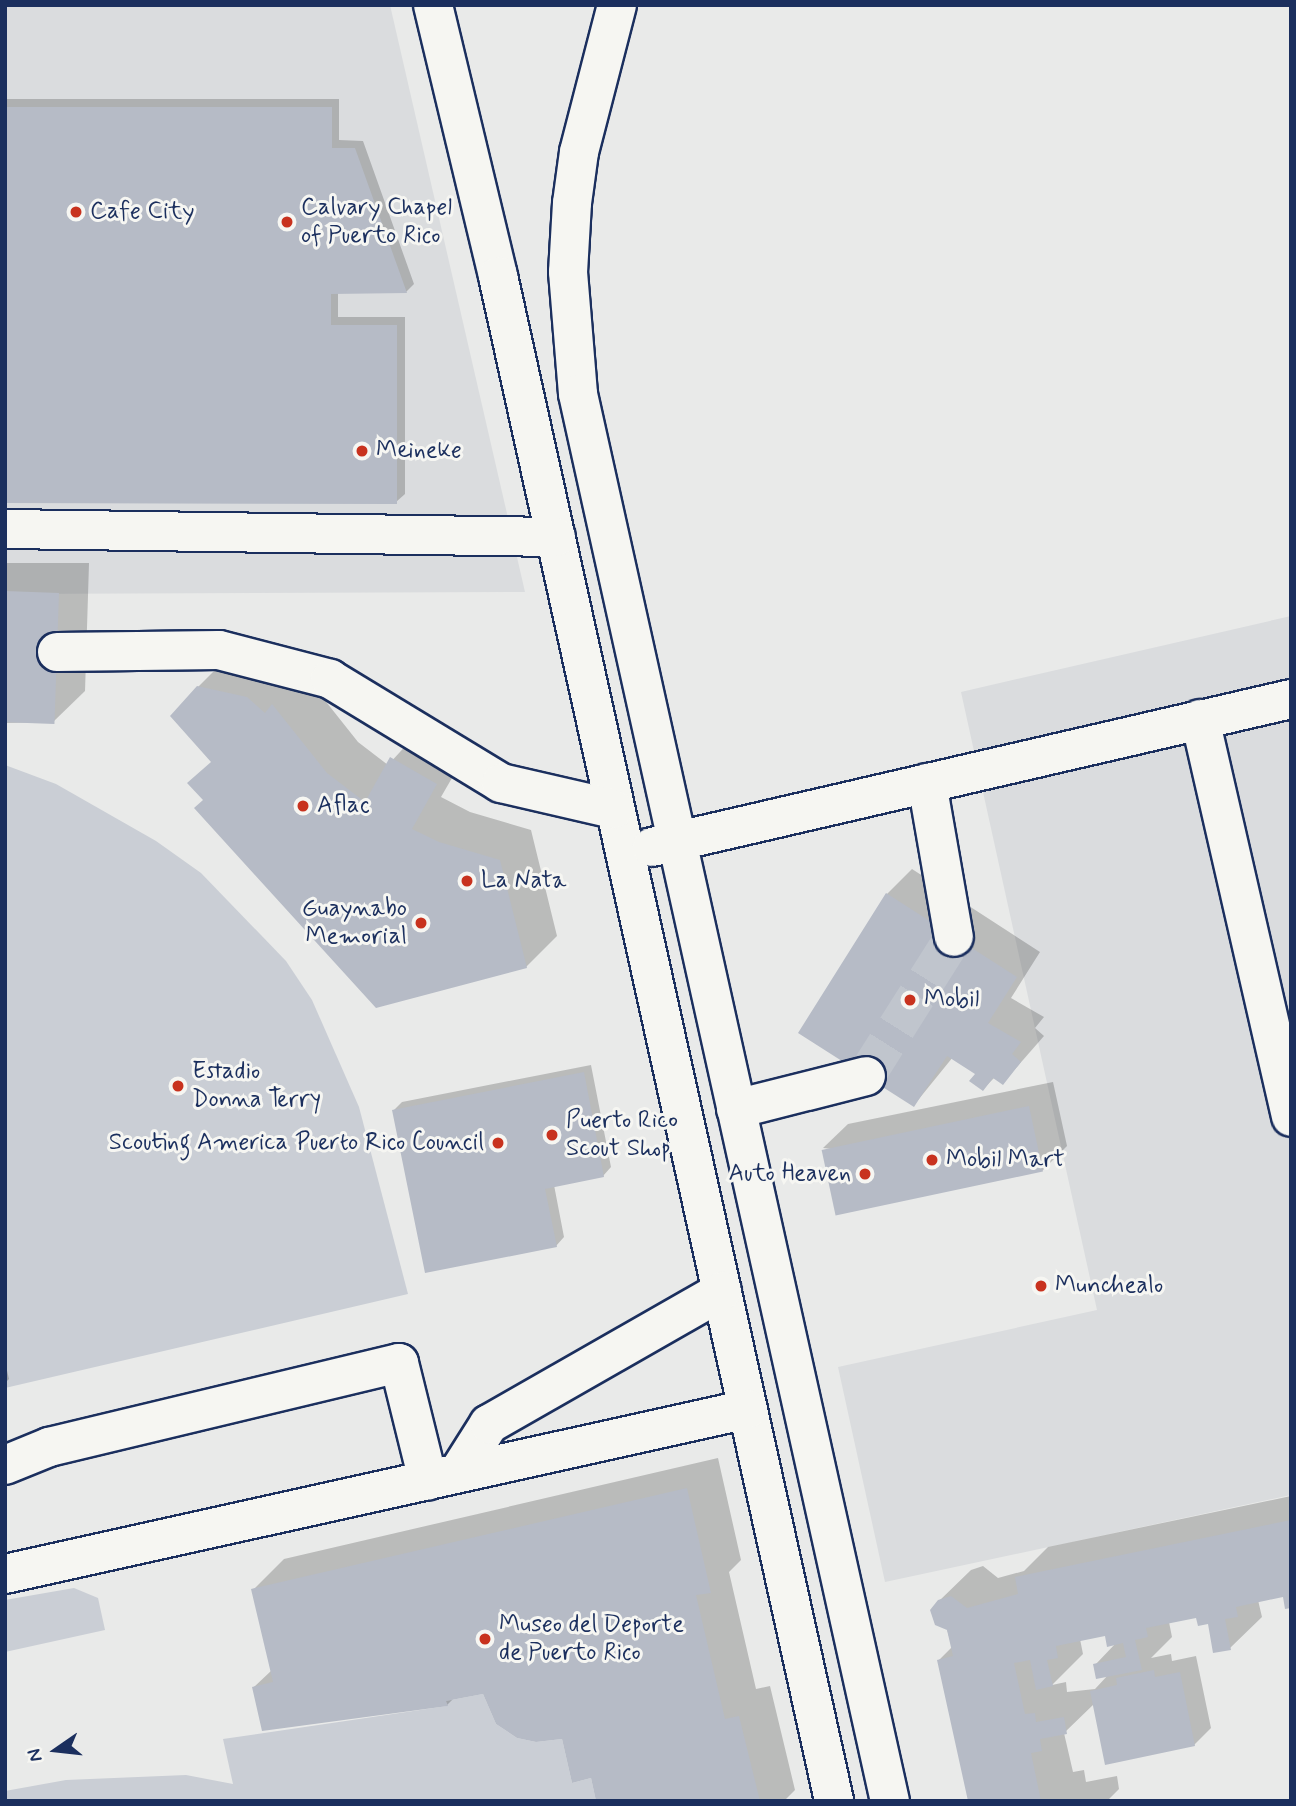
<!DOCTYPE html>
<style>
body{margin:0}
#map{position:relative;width:1296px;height:1806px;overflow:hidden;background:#e9eae9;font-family:Mynerve,sans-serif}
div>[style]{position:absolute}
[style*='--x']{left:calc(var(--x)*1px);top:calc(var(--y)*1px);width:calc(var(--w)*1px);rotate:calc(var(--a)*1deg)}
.built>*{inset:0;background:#dadcde}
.green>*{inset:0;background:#caced5}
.shadow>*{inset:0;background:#0003}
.building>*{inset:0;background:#b6bbc6;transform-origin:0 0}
.minor-tunnel>*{height:38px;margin-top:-19px;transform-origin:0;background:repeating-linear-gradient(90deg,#c0c5cd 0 38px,transparent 0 57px)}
.roads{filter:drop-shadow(2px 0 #1b2f5e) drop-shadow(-2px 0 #1b2f5e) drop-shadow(0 2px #1b2f5e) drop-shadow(0 -2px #1b2f5e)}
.minor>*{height:38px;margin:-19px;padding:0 19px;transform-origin:19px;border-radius:19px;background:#f6f6f2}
.dots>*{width:19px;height:19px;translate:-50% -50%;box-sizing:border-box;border:4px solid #f6f6f2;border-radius:50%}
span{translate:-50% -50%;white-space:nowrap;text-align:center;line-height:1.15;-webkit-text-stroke:6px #f6f6f2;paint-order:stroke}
.poi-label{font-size:24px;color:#1b2f5e}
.left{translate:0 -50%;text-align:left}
.right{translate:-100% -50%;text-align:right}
.frame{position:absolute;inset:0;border:7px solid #1b2f5e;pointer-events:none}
.north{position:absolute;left:21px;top:1715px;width:70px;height:70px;-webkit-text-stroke:5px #f6f6f2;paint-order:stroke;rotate:256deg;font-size:19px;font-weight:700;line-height:28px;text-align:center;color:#1b2f5e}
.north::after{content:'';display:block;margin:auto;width:24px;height:32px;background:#1b2f5e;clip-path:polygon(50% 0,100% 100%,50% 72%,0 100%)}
</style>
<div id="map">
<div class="built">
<i style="clip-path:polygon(5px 5px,390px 5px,525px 592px,5px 594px)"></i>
<i style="clip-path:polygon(1291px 616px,1291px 1495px,885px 1582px,838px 1367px,1097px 1310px,961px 692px)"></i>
</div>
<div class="green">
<i style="clip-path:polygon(5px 765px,56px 784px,156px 841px,201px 873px,286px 961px,312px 1000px,359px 1107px,408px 1294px,5px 1388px)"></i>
<i style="clip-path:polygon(74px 1588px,98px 1598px,105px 1630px,5px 1652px,5px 1600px)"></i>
<i style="clip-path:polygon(483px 1694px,496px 1724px,517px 1738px,536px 1742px,562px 1739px,572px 1783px,591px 1778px,596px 1801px,5px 1801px,5px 1791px,66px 1780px,186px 1775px,233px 1784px,223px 1739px,447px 1706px,446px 1701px)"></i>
</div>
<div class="shadow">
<i style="clip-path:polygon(5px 99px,339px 99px,339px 140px,363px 141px,414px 284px,406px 292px,338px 292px,338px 317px,405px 317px,405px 494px,396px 502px,5px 501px)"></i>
<i style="clip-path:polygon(5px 563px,89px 563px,85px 691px,53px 722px,5px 723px)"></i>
<i style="clip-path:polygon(229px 656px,304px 674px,358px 742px,388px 765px,423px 727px,467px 752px,441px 797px,470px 812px,531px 830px,557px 936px,526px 967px,205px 799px,213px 760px,198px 687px)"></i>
<i style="clip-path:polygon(912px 869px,1040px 952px,1011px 998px,1044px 1017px,1035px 1028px,1044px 1036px,1003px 1083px,995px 1077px,983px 1089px,977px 1074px,953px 1057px,914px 1105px,887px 894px)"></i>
<i style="clip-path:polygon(591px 1065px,611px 1167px,603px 1176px,554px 1185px,564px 1237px,556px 1246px,394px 1110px,402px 1102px)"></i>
<i style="clip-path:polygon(1053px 1082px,1067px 1146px,1042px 1171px,823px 1148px,848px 1124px)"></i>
<i style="clip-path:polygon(5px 1362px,9px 1379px,5px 1383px)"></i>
<i style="clip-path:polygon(718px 1458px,741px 1560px,729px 1572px,756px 1689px,770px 1686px,795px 1790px,784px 1801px,598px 1801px,592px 1776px,564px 1737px,484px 1692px,454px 1698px,447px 1705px,254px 1687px,272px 1670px,253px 1590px,284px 1559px)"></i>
<i style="clip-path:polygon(evenodd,1291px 1496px,1291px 1606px,1284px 1595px,1258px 1600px,1262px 1617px,1230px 1648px,1209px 1622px,1197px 1616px,1169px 1622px,1172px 1637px,1151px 1658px,1171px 1654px,1172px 1661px,1196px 1656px,1211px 1728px,1194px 1745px,1094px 1704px,1064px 1733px,1073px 1772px,1084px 1770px,1086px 1782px,1117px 1776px,1119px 1789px,1107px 1801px,969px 1801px,938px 1661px,952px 1647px,939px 1601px,971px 1570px,983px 1566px,998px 1578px,1024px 1571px,1048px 1547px,1291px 1496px,1107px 1634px,1116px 1643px,1095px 1665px,1109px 1674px,1095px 1689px,1067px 1692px,1066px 1682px,1052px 1685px,1083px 1654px,1080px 1639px,1107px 1634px)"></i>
</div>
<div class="building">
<i style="clip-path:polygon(5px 107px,332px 107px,332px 148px,355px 148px,407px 293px,331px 294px,331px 325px,397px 325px,397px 504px,5px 503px)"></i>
<i style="left:59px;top:593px;width:131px;height:54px;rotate:92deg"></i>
<i style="clip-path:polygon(197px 686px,247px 697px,265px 713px,272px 704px,327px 773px,365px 802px,390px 757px,437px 784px,412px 829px,439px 842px,500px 860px,527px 968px,376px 1008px,194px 808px,203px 800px,187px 783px,211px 762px,170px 716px)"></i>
<i style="clip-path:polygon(886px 893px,1017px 977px,988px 1023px,1021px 1042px,1012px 1054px,1021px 1062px,1003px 1085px,993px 1078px,983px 1091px,969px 1081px,975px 1074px,947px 1056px,914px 1107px,798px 1033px)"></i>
<i style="clip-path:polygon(584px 1072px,604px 1177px,545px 1189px,557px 1247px,425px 1273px,392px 1110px)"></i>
<i style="left:1029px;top:1106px;width:67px;height:212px;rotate:78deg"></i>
<i style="clip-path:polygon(687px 1488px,711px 1593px,696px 1595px,725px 1719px,739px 1716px,760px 1801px,596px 1801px,591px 1778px,572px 1783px,562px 1739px,536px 1742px,517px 1738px,496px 1724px,483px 1694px,446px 1701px,448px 1706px,262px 1731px,252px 1687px,273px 1682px,251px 1589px)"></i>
<i style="clip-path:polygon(1291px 1520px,1291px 1608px,1285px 1609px,1283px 1597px,1236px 1607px,1238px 1617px,1225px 1619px,1231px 1650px,1213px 1653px,1208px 1624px,1198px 1626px,1196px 1618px,1146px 1628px,1148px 1637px,1135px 1640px,1142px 1670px,1096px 1679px,1093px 1664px,1126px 1657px,1123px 1643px,1107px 1647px,1105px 1636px,1056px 1646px,1058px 1658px,1047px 1660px,1053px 1686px,1036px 1690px,1030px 1660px,1014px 1663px,1025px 1714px,1035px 1713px,1036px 1722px,1064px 1717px,1067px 1734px,1040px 1739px,1042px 1751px,1031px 1753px,1041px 1801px,968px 1801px,937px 1660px,953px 1656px,947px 1630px,935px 1625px,930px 1610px,938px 1600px,951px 1596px,967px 1608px,1018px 1594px,1015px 1577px)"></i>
<i style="clip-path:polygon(1154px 1670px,1155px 1677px,1180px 1672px,1195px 1746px,1105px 1765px,1090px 1691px,1117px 1685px,1116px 1678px)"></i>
</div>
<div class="minor-tunnel">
<i style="--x:866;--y:1076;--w:165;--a:-57.7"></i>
</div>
<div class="roads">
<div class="minor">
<i style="--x:433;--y:5;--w:279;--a:76.5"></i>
<i style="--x:498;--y:276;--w:1562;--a:77.57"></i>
<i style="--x:617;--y:5;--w:152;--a:104.5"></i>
<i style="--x:579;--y:152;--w:51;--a:97.8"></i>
<i style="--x:572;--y:203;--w:69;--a:93.3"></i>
<i style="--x:568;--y:272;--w:122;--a:85.3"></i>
<i style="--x:578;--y:394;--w:1441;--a:77.5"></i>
<i style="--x:5;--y:529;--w:551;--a:0.83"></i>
<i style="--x:57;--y:652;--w:162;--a:-0.7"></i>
<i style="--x:219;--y:650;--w:115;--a:14.6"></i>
<i style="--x:330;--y:679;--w:200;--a:31.3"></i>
<i style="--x:501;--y:783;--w:116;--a:13"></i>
<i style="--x:1200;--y:719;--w:408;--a:77.1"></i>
<i style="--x:927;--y:783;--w:156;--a:80.1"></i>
<i style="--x:652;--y:847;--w:656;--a:-13.04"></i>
<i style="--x:736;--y:1109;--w:134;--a:-14.2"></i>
<i style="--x:5;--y:1465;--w:48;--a:-22.2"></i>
<i style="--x:49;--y:1447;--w:360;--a:-13.5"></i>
<i style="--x:399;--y:1363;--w:121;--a:76.1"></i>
<i style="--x:458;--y:1473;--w:58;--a:-57.7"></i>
<i style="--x:489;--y:1424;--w:268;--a:-29.7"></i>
<i style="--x:5;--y:1574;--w:761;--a:-12.52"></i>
</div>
</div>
<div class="dots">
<i style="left:76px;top:212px;background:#c8321e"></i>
<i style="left:287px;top:222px;background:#c8321e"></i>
<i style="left:362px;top:451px;background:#c8321e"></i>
<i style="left:303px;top:806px;background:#c8321e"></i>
<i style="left:467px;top:881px;background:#c8321e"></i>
<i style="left:421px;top:923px;background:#c8321e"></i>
<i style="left:910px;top:1000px;background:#c8321e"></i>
<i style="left:178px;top:1086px;background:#c8321e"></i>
<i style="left:552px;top:1135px;background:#c8321e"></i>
<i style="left:498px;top:1143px;background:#c8321e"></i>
<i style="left:932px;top:1160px;background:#c8321e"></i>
<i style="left:865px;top:1174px;background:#c8321e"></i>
<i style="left:1041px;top:1286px;background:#c8321e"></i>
<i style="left:485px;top:1639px;background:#c8321e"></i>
</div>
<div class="poi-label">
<span class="left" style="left:301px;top:222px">Calvary Chapel<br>of Puerto Rico</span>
<span class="left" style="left:90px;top:212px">Cafe City</span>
<span class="left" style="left:376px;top:451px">Meineke</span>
<span class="left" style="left:317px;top:806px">Aflac</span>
<span class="left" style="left:481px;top:881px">La Nata</span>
<span class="right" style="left:407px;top:923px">Guaynabo<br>Memorial</span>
<span class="left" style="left:924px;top:1000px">Mobil</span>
<span class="left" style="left:192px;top:1086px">Estadio<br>Donna Terry</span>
<span class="left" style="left:566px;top:1135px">Puerto Rico<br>Scout Shop</span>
<span class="right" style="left:484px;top:1143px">Scouting America Puerto Rico Council</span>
<span class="left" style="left:946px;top:1160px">Mobil Mart</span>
<span class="right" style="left:851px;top:1174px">Auto Heaven</span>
<span class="left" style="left:1055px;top:1286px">Munchealo</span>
<span class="left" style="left:499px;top:1639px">Museo del Deporte<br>de Puerto Rico</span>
</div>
<div class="frame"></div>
<div class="north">N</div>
</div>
